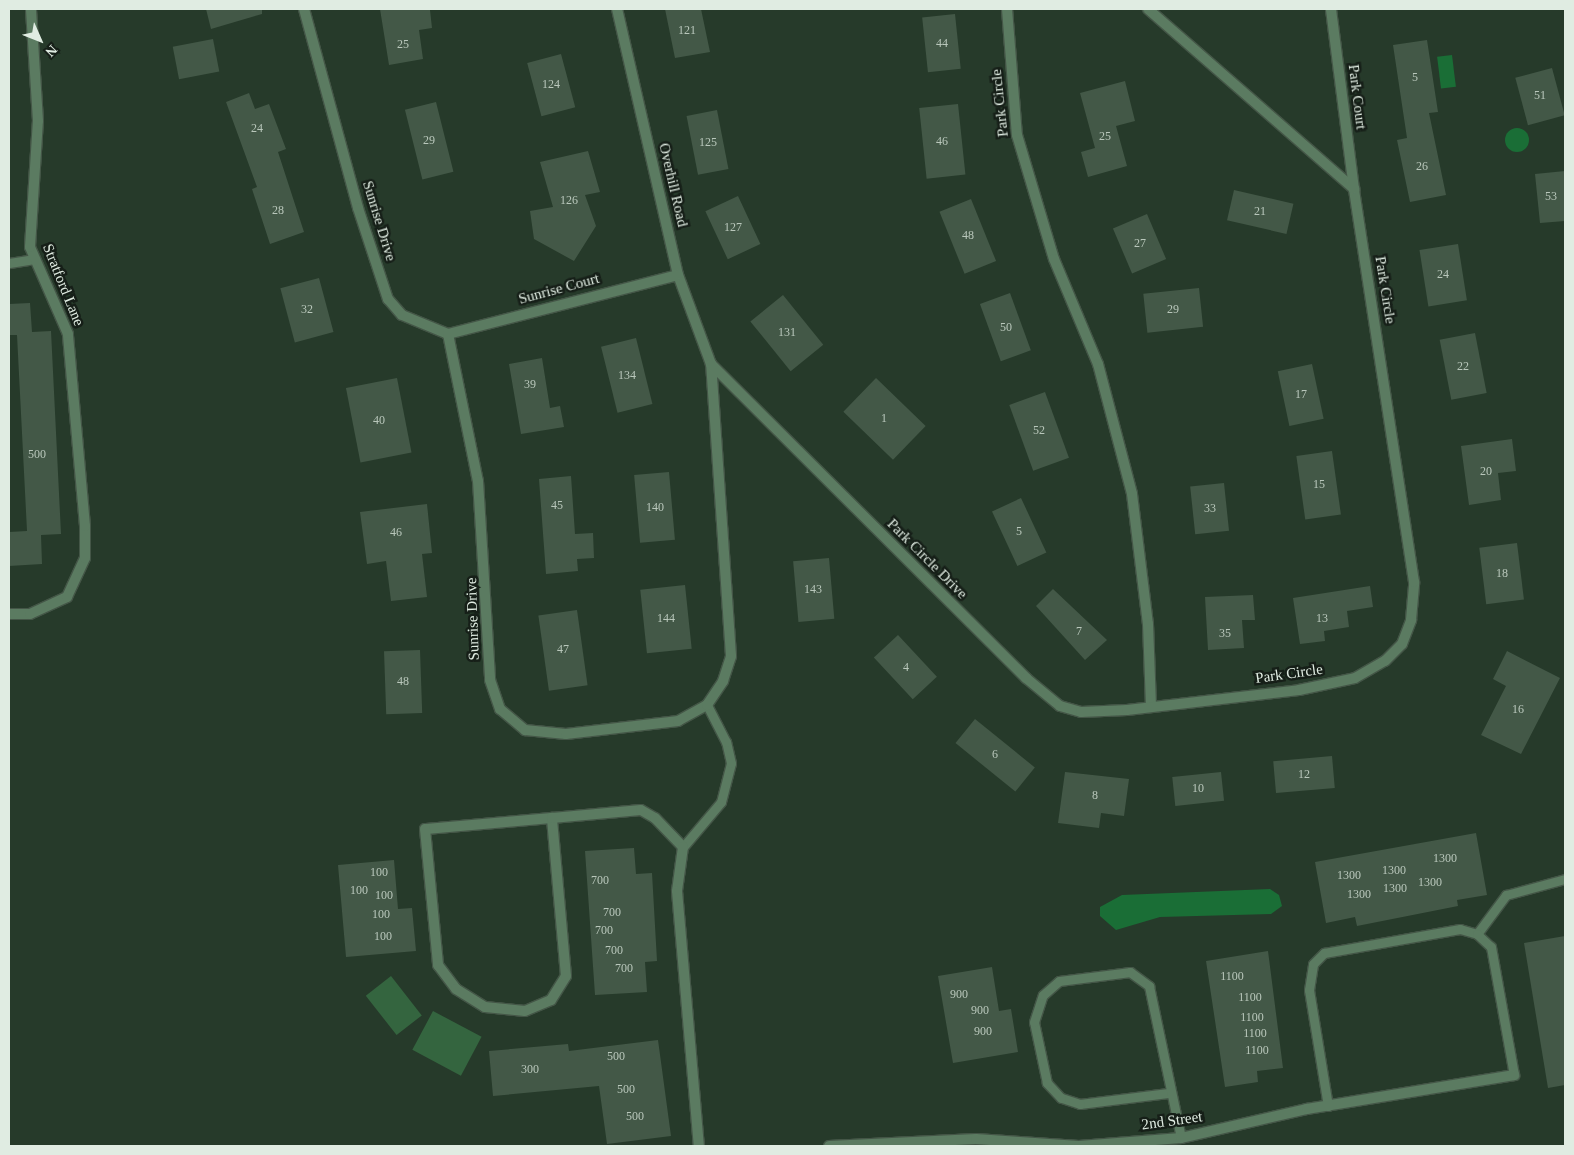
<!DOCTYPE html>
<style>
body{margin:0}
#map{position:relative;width:1574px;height:1155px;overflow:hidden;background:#263a2a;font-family:Georgia,serif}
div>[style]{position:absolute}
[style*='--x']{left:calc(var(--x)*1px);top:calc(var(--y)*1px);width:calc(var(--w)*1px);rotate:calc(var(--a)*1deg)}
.green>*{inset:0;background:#34653f;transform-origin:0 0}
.water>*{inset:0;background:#1a6e36;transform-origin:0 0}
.round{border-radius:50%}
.building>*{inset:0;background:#435847;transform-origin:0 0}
.roads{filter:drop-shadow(1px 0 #445647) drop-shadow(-1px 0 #445647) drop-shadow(0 1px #445647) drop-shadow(0 -1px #445647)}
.service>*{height:9px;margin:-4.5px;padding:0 4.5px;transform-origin:4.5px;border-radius:4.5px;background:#5b7b61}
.minor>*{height:10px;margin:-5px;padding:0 5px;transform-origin:5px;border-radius:5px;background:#5b7b61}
span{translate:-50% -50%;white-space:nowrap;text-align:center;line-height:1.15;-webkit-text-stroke:5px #161f18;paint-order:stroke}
.number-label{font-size:12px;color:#b9c7bb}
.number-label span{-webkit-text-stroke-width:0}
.street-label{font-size:15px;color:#e0ece2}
.frame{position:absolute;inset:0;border:10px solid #e0ece2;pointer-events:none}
.north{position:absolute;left:15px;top:15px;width:50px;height:50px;-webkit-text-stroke:4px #161f18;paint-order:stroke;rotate:134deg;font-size:14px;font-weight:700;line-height:20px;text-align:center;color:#e0ece2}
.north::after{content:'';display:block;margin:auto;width:18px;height:22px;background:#e0ece2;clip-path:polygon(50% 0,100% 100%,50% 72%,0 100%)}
</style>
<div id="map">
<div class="green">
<i style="left:391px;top:976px;width:50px;height:32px;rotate:52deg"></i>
<i style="left:433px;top:1011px;width:55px;height:44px;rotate:28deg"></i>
</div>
<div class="water">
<i style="left:1452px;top:55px;width:32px;height:15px;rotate:83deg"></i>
<i class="round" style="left:1505px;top:128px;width:24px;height:24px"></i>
<i style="clip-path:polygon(1270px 889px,1279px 895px,1282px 906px,1271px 914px,1160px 917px,1116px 930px,1100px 916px,1100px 907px,1122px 895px)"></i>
</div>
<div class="building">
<i style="clip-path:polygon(206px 9px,262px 9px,262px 14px,211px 29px)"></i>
<i style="clip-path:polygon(380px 9px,430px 10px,432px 28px,419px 30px,423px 59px,389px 65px)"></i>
<i style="clip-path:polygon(665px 9px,701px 9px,710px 52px,675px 58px)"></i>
<i style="left:955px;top:14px;width:55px;height:33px;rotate:84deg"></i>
<i style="left:213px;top:39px;width:33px;height:41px;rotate:79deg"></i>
<i style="clip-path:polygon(1427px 40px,1438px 112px,1429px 113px,1446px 195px,1410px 202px,1397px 140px,1407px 138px,1393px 45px)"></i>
<i style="left:561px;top:54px;width:55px;height:35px;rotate:75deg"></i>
<i style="left:1552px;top:68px;width:49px;height:38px;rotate:75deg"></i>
<i style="clip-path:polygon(1125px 81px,1135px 121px,1116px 126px,1127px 166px,1088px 177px,1081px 152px,1095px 148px,1080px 93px)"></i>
<i style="clip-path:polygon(249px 93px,255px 109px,269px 104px,286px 149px,278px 152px,304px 232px,270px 244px,252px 189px,257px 187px,226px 102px)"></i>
<i style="left:436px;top:102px;width:72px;height:32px;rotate:76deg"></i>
<i style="left:958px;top:104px;width:71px;height:39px;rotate:84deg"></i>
<i style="left:717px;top:110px;width:60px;height:31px;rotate:79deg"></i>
<i style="clip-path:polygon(588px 151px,600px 192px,585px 195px,596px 226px,574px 261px,534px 239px,530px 211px,553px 207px,540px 162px)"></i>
<i style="clip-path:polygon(1565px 171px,1565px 221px,1540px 223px,1535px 174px)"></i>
<i style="left:1234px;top:190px;width:61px;height:31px;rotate:13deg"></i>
<i style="left:738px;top:196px;width:53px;height:36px;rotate:65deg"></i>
<i style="left:971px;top:199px;width:67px;height:34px;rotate:68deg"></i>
<i style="left:1147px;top:214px;width:49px;height:37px;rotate:67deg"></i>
<i style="left:1458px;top:244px;width:57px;height:39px;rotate:81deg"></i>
<i style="left:319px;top:278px;width:56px;height:40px;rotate:75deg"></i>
<i style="left:1199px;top:288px;width:39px;height:56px;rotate:84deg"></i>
<i style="left:1010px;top:293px;width:61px;height:32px;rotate:70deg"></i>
<i style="left:783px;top:295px;width:64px;height:42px;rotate:51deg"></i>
<i style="clip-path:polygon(30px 303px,32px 332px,51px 331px,61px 534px,41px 535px,42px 564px,9px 566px,9px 532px,27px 531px,17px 335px,9px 335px,9px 304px)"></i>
<i style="left:1475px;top:333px;width:61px;height:36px;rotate:79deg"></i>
<i style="left:636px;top:338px;width:68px;height:36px;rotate:76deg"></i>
<i style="clip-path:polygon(542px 358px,550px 408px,560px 406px,564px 427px,521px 434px,509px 364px)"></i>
<i style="left:1312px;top:364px;width:56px;height:35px;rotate:78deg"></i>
<i style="left:397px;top:378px;width:76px;height:52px;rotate:79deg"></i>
<i style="left:876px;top:378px;width:69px;height:47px;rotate:44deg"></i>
<i style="left:1045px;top:392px;width:70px;height:38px;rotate:70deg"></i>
<i style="clip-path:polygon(1512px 439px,1516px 471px,1498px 473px,1501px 500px,1469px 505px,1461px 446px)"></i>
<i style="left:1332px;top:451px;width:64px;height:36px;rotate:82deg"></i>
<i style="left:669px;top:472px;width:68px;height:35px;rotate:85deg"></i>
<i style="clip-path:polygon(571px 476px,575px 534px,593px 533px,594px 558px,577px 559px,578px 571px,546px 574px,539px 479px)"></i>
<i style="left:1224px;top:483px;width:48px;height:34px;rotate:84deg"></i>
<i style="left:1021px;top:498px;width:60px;height:32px;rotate:65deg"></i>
<i style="clip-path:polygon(427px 504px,432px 553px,422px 554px,427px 597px,391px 601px,386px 561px,367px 564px,360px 512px)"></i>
<i style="left:1517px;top:543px;width:57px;height:38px;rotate:83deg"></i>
<i style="left:829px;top:558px;width:61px;height:36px;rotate:85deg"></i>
<i style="left:685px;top:585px;width:64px;height:45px;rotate:84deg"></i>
<i style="clip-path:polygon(1370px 586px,1373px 607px,1347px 611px,1349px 627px,1324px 631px,1325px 641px,1300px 644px,1293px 598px)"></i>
<i style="clip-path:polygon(1053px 589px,1107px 640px,1085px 660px,1036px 606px)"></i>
<i style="clip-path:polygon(1253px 595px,1255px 620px,1242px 620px,1244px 648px,1208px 650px,1205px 597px)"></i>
<i style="left:577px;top:610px;width:76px;height:39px;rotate:82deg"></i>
<i style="left:898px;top:635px;width:57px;height:33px;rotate:47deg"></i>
<i style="left:420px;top:650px;width:63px;height:36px;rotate:88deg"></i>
<i style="clip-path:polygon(1507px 651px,1560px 678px,1521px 754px,1481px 735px,1506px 686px,1493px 679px)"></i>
<i style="left:975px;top:719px;width:77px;height:31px;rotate:39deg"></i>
<i style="left:1332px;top:756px;width:32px;height:59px;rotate:85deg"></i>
<i style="clip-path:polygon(1065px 772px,1129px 779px,1124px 816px,1101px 813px,1099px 828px,1058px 823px)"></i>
<i style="left:1221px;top:772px;width:29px;height:49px;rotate:84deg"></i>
<i style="clip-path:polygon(1476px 833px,1487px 895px,1457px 900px,1458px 906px,1357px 926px,1355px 917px,1326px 923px,1315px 862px)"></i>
<i style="clip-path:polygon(634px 848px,636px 874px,652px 873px,657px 961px,645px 962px,647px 992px,595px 995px,585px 851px)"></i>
<i style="clip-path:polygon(394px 860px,398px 909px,412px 908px,416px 951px,346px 957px,338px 865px)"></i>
<i style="clip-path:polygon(1565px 936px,1565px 1085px,1548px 1088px,1524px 943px)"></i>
<i style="clip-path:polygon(1268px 951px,1283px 1068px,1257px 1071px,1258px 1082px,1225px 1087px,1206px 961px)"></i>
<i style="clip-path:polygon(992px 967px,999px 1011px,1011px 1009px,1018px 1052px,953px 1063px,938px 976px)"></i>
<i style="clip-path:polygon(658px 1040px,671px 1136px,607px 1144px,599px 1086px,493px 1096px,489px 1051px,568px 1044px,569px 1051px)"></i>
</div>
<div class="roads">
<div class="service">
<i style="--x:9;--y:263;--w:26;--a:-9"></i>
<i style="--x:683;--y:847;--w:59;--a:-49.8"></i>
<i style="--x:721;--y:802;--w:40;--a:-75.6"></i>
<i style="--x:731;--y:763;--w:22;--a:-103"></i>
<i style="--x:726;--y:742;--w:42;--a:-117.2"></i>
<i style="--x:1477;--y:934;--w:49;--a:-53.4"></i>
<i style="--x:1506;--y:895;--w:61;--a:-15.2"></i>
<i style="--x:1168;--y:1093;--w:89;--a:172.9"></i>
<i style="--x:1080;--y:1104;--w:20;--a:-162"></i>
<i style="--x:1061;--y:1098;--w:21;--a:-133"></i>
<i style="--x:1047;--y:1083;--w:62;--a:-102"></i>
<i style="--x:1034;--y:1022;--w:28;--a:-72"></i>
<i style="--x:1043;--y:995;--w:21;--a:-41"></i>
<i style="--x:1059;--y:981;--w:72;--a:-7.2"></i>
<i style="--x:1130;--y:972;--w:24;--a:36"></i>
<i style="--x:1149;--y:986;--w:155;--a:78.1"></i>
<i style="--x:1328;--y:1106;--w:118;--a:-99.3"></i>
<i style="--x:1309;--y:990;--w:26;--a:-81"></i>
<i style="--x:1313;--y:964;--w:16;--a:-45"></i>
<i style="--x:1324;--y:953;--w:138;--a:-10"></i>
<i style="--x:1460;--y:929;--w:18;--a:16"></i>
<i style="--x:1477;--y:934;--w:19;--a:43"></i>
<i style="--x:1491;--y:947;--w:130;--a:79.8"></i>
</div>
<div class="minor">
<i style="--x:304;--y:9;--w:206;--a:74.8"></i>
<i style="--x:358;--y:208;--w:96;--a:71.8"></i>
<i style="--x:388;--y:299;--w:21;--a:49"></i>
<i style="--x:402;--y:315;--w:50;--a:22.4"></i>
<i style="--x:1007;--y:9;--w:126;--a:85.5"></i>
<i style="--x:1017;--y:135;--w:129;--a:73.4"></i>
<i style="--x:1054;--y:259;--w:114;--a:67.3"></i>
<i style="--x:1098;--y:364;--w:134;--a:75.3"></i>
<i style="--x:1132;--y:494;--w:131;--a:83"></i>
<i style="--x:1148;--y:624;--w:81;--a:87.9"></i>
<i style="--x:1148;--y:9;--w:274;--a:41.1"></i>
<i style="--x:448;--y:334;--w:150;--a:78.5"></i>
<i style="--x:478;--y:481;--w:199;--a:86.5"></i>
<i style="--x:490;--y:680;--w:31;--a:71"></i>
<i style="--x:500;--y:709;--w:33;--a:40"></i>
<i style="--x:525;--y:730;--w:41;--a:5.6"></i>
<i style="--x:566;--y:734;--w:113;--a:-6.6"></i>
<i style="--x:678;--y:721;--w:33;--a:-29"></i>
<i style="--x:707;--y:705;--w:29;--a:-56"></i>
<i style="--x:723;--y:681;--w:26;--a:-72"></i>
<i style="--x:731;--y:656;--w:293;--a:-93.9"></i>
<i style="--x:711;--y:364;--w:95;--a:-110.3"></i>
<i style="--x:678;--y:275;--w:273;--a:-102.9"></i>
<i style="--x:448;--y:334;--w:237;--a:-14.4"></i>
<i style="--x:711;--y:364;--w:445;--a:44.9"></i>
<i style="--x:1026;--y:678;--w:44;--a:39.5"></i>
<i style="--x:1060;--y:706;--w:22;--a:16"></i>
<i style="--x:1081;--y:712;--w:46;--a:-2.5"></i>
<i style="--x:1127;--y:710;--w:173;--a:-6.6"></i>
<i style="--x:1299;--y:690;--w:57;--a:-12.1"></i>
<i style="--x:1355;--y:678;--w:34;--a:-30"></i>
<i style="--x:1385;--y:661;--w:24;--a:-45"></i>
<i style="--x:1402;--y:644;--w:26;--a:-69"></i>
<i style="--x:1411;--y:620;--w:38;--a:-85"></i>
<i style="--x:1414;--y:582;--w:398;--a:-98.7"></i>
<i style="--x:1354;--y:189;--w:181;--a:-97.3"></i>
<i style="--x:9;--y:614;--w:21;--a:0"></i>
<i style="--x:30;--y:614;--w:41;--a:-24.7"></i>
<i style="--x:67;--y:597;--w:43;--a:-65.2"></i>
<i style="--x:85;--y:558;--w:32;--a:-90"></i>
<i style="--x:85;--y:526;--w:193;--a:-95.1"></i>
<i style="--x:68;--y:334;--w:95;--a:-113.6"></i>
<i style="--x:30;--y:247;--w:126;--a:-86.4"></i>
<i style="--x:38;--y:121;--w:112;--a:-93.6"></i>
<i style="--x:552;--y:818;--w:127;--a:175"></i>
<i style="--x:425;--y:829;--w:137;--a:84.5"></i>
<i style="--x:438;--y:965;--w:30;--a:53"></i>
<i style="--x:456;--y:989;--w:34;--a:32"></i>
<i style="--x:485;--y:1007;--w:40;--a:5.7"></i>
<i style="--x:525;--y:1011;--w:28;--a:-23"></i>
<i style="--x:551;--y:1000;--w:28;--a:-58"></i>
<i style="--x:566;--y:976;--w:159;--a:-95.1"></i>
<i style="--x:552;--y:818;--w:89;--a:-5.1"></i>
<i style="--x:641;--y:810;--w:16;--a:30"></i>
<i style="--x:655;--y:818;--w:40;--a:46"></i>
<i style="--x:683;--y:847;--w:44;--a:97.8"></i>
<i style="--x:677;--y:891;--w:256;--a:85.1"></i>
<i style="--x:829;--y:1146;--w:147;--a:-2.7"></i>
<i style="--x:976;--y:1139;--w:103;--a:3.9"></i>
<i style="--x:1079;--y:1146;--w:102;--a:-4.5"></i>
<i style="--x:1181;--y:1138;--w:129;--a:-13"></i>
<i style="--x:1307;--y:1109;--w:210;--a:-9.3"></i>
</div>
</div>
<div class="number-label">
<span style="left:687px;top:31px">121</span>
<span style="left:942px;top:44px">44</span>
<span style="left:403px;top:45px">25</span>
<span style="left:1415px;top:78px">5</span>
<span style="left:551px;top:85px">124</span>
<span style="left:1540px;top:96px">51</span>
<span style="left:257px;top:129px">24</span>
<span style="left:1105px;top:137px">25</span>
<span style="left:429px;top:141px">29</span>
<span style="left:942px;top:142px">46</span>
<span style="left:708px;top:143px">125</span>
<span style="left:1422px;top:167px">26</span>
<span style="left:1551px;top:197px">53</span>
<span style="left:569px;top:201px">126</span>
<span style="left:278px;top:211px">28</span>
<span style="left:1260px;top:212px">21</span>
<span style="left:733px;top:228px">127</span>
<span style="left:968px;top:236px">48</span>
<span style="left:1140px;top:244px">27</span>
<span style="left:1443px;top:275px">24</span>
<span style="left:307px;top:310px">32</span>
<span style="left:1173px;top:310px">29</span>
<span style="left:1006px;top:328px">50</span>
<span style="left:787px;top:333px">131</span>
<span style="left:1463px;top:367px">22</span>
<span style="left:627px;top:376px">134</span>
<span style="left:530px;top:385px">39</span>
<span style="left:1301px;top:395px">17</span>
<span style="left:884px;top:419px">1</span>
<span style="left:379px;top:421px">40</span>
<span style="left:1039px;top:431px">52</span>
<span style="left:37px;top:455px">500</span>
<span style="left:1486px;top:472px">20</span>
<span style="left:1319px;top:485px">15</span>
<span style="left:557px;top:506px">45</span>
<span style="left:655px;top:508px">140</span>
<span style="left:1210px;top:509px">33</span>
<span style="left:1019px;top:532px">5</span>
<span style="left:396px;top:533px">46</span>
<span style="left:1502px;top:574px">18</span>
<span style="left:813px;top:590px">143</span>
<span style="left:666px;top:619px">144</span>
<span style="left:1322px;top:619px">13</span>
<span style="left:1079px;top:632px">7</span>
<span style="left:1225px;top:634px">35</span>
<span style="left:563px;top:650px">47</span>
<span style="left:906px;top:668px">4</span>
<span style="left:403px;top:682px">48</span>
<span style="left:1518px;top:710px">16</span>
<span style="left:995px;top:755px">6</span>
<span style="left:1304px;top:775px">12</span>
<span style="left:1198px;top:789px">10</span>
<span style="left:1095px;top:796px">8</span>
<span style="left:1445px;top:859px">1300</span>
<span style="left:1394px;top:871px">1300</span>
<span style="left:379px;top:873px">100</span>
<span style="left:1349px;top:876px">1300</span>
<span style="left:600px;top:881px">700</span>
<span style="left:1430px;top:883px">1300</span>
<span style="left:1395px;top:889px">1300</span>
<span style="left:359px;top:891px">100</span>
<span style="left:1359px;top:895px">1300</span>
<span style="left:384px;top:896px">100</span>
<span style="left:612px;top:913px">700</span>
<span style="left:381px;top:915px">100</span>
<span style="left:604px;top:931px">700</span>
<span style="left:383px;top:937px">100</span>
<span style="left:614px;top:951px">700</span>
<span style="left:624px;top:969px">700</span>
<span style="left:1232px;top:977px">1100</span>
<span style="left:959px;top:995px">900</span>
<span style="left:1250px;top:998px">1100</span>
<span style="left:980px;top:1011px">900</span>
<span style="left:1252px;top:1018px">1100</span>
<span style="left:983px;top:1032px">900</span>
<span style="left:1255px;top:1034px">1100</span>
<span style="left:1257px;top:1051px">1100</span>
<span style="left:616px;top:1057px">500</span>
<span style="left:530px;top:1070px">300</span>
<span style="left:626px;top:1090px">500</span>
<span style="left:635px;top:1117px">500</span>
</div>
<div class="street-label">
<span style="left:1357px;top:97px;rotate:83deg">Park Court</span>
<span style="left:1000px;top:103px;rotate:-96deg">Park Circle</span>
<span style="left:673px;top:185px;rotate:77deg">Overhill Road</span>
<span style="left:379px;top:221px;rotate:73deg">Sunrise Drive</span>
<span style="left:63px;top:285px;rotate:68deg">Stratford Lane</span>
<span style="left:559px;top:289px;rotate:-15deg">Sunrise Court</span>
<span style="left:1385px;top:290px;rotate:81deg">Park Circle</span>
<span style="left:927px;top:559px;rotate:45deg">Park Circle Drive</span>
<span style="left:473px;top:619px;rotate:-92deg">Sunrise Drive</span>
<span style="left:1289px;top:674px;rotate:-8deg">Park Circle</span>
<span style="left:1172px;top:1121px;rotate:-8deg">2nd Street</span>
</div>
<div class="frame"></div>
<div class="north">N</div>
</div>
